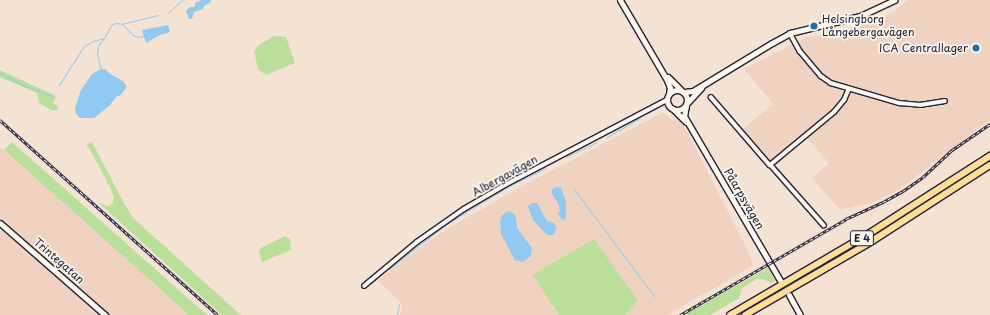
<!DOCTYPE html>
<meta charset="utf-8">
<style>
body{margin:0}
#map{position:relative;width:990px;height:315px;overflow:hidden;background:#f4e2d2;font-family:"Playpen Sans",sans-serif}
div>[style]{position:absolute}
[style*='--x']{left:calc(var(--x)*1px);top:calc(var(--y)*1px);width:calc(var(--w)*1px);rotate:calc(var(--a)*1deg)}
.built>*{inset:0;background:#efd3c0}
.green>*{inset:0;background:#b9df9a}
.water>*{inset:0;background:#92c9f0}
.stream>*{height:1px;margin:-0.5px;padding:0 0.5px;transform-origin:0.5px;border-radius:0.5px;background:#92c9f0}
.roads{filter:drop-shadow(1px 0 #22223b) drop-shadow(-1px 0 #22223b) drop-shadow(0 1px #22223b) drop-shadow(0 -1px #22223b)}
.street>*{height:3.5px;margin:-1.75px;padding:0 1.75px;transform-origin:1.75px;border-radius:1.75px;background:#fbf7ec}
.secondary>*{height:5px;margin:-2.5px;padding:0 2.5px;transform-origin:2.5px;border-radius:2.5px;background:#fbf7ec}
.secondary>.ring{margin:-2.5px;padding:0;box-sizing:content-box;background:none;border:5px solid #fbf7ec;border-radius:50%}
.highway>*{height:6px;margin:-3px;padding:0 3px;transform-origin:3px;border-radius:3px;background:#ffdd96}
.rail>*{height:2.5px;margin-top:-1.25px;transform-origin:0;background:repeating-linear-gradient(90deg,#fbf7ec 0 3px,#22223b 0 6px);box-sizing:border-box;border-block:1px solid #22223b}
.dots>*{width:11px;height:11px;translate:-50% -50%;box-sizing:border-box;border:2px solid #fbf7ec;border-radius:50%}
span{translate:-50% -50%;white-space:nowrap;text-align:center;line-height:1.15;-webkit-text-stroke:3.5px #fbf7ec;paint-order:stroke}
.shield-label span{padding:1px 3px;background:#fbf7ec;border:1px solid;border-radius:3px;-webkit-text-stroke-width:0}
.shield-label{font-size:10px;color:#22223b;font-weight:700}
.poi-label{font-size:11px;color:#22223b}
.left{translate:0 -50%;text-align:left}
.right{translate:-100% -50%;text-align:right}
.street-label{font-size:11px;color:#22223b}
</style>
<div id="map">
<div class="built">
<i style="clip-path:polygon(908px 0,990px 0,990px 120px,901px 188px,872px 203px,840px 210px,812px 178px,829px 163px,807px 138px,775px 166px,742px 130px,773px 104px,744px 69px,805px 38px,841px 30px,879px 19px,896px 10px)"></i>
<i style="clip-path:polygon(662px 113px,673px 120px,679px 121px,688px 133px,748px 251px,753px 266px,667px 315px,625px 315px,638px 301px,552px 306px,559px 315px,400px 315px,402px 304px,378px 280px,439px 234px,513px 191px)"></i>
<i style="clip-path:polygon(0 147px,189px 315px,0 315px)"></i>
</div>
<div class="green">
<i style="clip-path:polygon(274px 36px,286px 37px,295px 63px,266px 75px,258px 69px,254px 51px,259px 45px)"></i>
<i style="clip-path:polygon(0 70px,56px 96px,53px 104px,57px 105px,58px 109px,53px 111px,39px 103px,37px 93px,0 77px)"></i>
<i style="clip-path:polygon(12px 142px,199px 308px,208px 315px,189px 315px,4px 150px)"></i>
<i style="clip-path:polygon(92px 142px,125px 205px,133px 218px,241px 315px,222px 315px,98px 202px,106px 206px,109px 206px,113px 203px,114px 198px,111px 189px,91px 151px,86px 145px)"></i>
<i style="clip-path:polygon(285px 236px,290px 239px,291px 250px,262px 262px,259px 252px,261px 248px)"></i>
<i style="clip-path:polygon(594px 239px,638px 301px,625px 315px,559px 315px,533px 275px)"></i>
<i style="clip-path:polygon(768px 268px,775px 281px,770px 283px,764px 279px,757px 279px,742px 288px,739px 298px,710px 315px,684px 315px)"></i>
</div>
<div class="water">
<i style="clip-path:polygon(201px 0,211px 0,211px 2px,204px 6px,203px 9px,194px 12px,192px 19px,189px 19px,186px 11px,190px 7px,195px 7px,195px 3px)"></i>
<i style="clip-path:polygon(168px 25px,170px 32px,160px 35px,146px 43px,142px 30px)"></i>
<i style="clip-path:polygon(101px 69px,105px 69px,110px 74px,123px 81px,126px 85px,126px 88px,120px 96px,117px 96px,110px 105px,94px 118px,80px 118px,76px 114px,75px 108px,81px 90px,92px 74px)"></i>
<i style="clip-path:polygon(556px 187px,561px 188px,566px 202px,566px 216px,565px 219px,562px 220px,558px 214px,560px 211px,559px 205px,552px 194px,552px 189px)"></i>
<i style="clip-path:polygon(532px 203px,537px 203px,547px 221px,554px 223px,557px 228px,553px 235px,547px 235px,533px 220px,528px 206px)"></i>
<i style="clip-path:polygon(509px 211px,513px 213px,516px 217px,517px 228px,532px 248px,531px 256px,523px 262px,515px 260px,501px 234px,500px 222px,502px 215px)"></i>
</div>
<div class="stream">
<i style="--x:168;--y:13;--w:19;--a:-43"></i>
<i style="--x:123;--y:25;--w:14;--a:45"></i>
<i style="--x:133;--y:35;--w:5;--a:22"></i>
<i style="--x:138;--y:37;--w:5;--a:-11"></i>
<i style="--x:101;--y:69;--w:15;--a:-106"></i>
<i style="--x:97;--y:55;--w:9;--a:-84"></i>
<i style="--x:98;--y:46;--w:9;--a:-54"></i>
<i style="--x:0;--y:73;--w:26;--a:28"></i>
<i style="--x:23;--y:85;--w:31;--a:21"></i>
<i style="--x:59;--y:85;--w:46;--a:-57.3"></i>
<i style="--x:84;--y:46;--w:10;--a:-29"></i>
<i style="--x:93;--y:41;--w:11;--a:-15"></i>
<i style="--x:104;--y:38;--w:16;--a:-60"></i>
<i style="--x:112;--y:24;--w:5;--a:-11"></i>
<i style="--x:117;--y:23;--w:5;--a:11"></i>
<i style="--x:122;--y:24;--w:37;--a:-14"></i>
<i style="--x:645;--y:114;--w:16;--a:-27"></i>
<i style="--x:607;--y:137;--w:38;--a:-30"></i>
<i style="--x:566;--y:157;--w:34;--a:-26"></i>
<i style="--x:574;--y:189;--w:134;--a:53.2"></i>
<i style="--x:389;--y:269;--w:73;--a:-38.3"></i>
<i style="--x:446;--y:224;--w:71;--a:-31.2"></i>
<i style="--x:507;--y:187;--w:43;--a:-26"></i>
<i style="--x:397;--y:315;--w:11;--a:-80"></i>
</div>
<div class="roads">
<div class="street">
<i style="--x:790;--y:33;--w:21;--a:61"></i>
<i style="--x:800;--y:51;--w:33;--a:50"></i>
<i style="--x:821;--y:76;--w:12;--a:35"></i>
<i style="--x:831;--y:83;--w:71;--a:16.4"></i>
<i style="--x:899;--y:103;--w:21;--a:5"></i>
<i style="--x:920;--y:105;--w:25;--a:-9"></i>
<i style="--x:711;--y:97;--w:90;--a:49.1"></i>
<i style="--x:824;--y:226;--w:81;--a:-131.5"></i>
<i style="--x:770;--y:165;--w:83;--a:-39.6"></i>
<i style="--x:834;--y:112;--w:16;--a:-50"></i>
<i style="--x:844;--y:100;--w:12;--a:-66"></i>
<i style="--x:364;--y:286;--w:69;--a:-39.7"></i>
<i style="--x:417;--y:242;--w:57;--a:-35.1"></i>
<i style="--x:464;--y:209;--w:48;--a:-30.3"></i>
<i style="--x:505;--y:185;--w:183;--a:-27.7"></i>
</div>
<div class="secondary">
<i style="--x:620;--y:0;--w:93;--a:59.6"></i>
<i style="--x:667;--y:80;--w:9;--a:69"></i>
<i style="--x:670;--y:88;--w:5;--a:101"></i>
<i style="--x:668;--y:77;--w:18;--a:45"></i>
<i class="ring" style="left:667px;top:90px;width:15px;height:15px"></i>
<i style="--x:684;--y:92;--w:9;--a:-6"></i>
<i style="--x:693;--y:91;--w:92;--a:-31.3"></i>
<i style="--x:772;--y:43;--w:21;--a:-29"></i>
<i style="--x:790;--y:33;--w:72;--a:-13.7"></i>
<i style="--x:860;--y:16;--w:38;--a:-25"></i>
<i style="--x:687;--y:103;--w:21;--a:-47"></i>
<i style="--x:686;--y:106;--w:10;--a:101"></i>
<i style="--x:684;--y:116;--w:192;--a:59.7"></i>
<i style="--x:673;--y:109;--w:18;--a:45"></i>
<i style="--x:0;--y:223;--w:140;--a:41.2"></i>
<i style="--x:789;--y:295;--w:23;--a:61"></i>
</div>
<div class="highway">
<i style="--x:730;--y:315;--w:162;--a:-30.4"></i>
<i style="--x:870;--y:233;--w:143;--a:-32.7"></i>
<i style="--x:745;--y:315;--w:147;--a:-30.2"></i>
<i style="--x:872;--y:241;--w:140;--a:-32.8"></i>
</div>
</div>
<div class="rail">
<i style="--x:0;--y:120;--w:292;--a:41.8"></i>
<i style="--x:680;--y:315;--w:192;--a:-30"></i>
<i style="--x:846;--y:219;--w:41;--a:-24.7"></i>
<i style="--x:883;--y:202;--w:23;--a:-29"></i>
<i style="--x:903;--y:191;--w:24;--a:-35"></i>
<i style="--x:923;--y:177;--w:40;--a:-43"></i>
<i style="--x:952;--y:150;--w:46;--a:-34.4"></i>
</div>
<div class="dots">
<i style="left:814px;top:26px;background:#1f6fb2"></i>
<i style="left:976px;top:48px;background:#1f6fb2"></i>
</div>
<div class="shield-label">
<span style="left:862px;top:238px">E 4</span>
</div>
<div class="poi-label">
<span class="left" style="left:822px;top:26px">Helsingborg<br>Långebergavägen</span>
<span class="right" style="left:968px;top:48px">ICA Centrallager</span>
</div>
<div class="street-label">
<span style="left:505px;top:176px;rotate:-29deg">Albergavägen</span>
<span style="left:744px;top:199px;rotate:60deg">Påarpsvägen</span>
<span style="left:59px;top:261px;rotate:41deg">Trintegatan</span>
</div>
</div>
